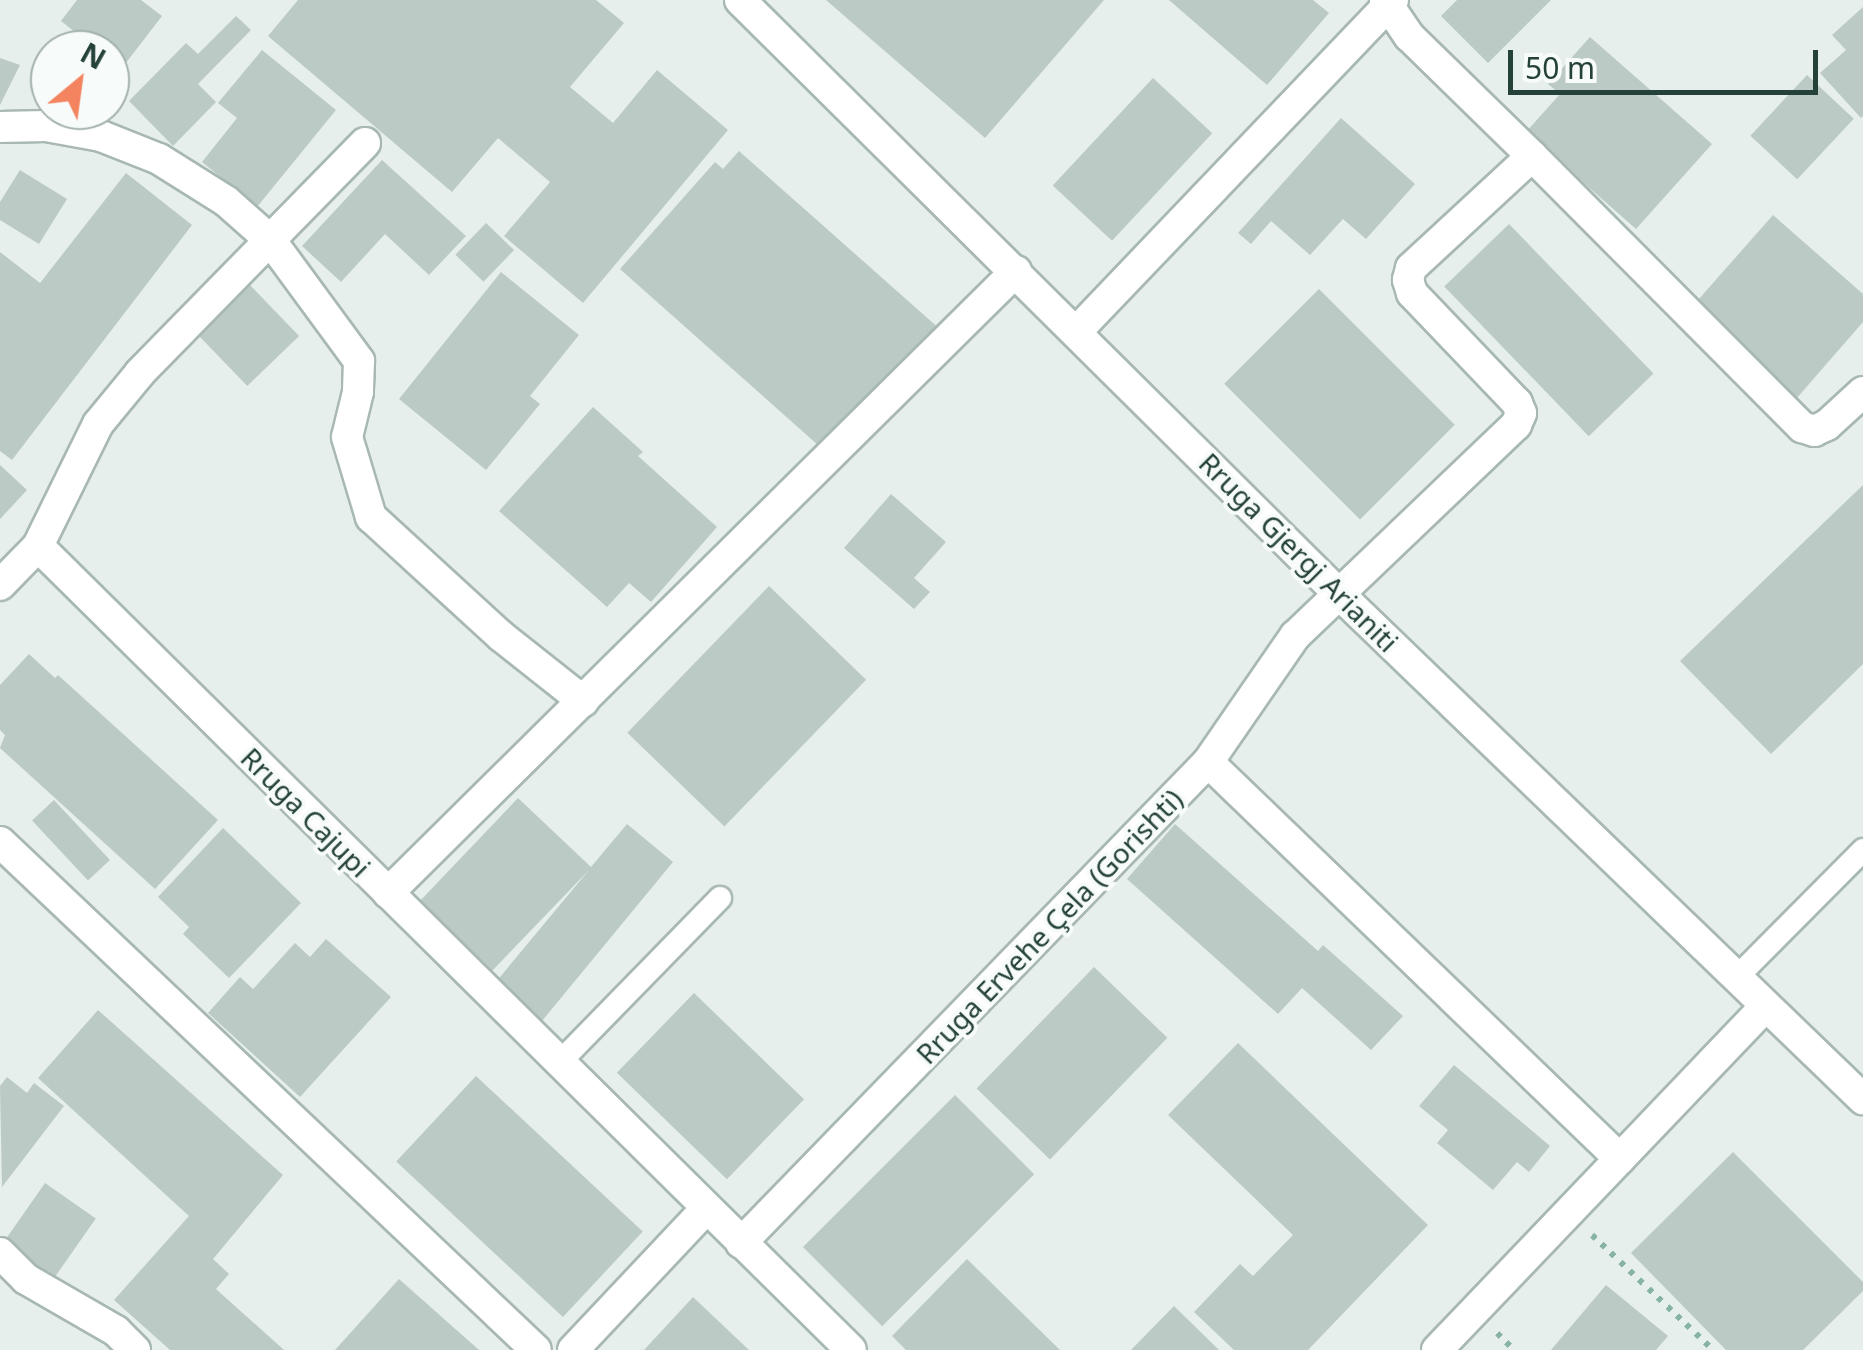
<!DOCTYPE html>
<meta charset="utf-8">
<style>
body{margin:0}
#map{position:relative;width:1863px;height:1350px;overflow:hidden;background:#e6efeb;font-family:"Noto Sans",sans-serif}
div>[style]{position:absolute}
[style*='--x']{left:calc(var(--x)*1px);top:calc(var(--y)*1px);width:calc(var(--w)*1px);rotate:calc(var(--a)*1deg)}
.building>*{inset:0;background:#bbcac4;transform-origin:0 0}
.path>*{height:6px;margin-top:-3px;transform-origin:0;background:repeating-linear-gradient(90deg,#86b3a5 0 5px,transparent 0 13px)}
.roads{filter:drop-shadow(2px 0 #a8b8b2) drop-shadow(-2px 0 #a8b8b2) drop-shadow(0 2px #a8b8b2) drop-shadow(0 -2px #a8b8b2)}
.service>*{height:22px;margin:-11px;padding:0 11px;transform-origin:11px;border-radius:11px;background:#fff}
.minor>*{height:30px;margin:-15px;padding:0 15px;transform-origin:15px;border-radius:15px;background:#fff}
span{translate:-50% -50%;white-space:nowrap;text-align:center;line-height:1.15;-webkit-text-stroke:8px #f7fbf9;paint-order:stroke}
.street-label{font-size:28px;color:#24423a}
.north{position:absolute;left:30px;top:30px;width:100px;height:100px;box-sizing:border-box;background:#f7fbf9;border:2px solid #a3b1ad;border-radius:50%;rotate:29deg;font-size:28px;font-weight:700;line-height:40px;text-align:center;color:#24423a}
.north::after{content:'';display:block;margin:auto;width:35px;height:45px;background:#f4845f;clip-path:polygon(50% 0,100% 100%,50% 72%,0 100%)}
.scale{position:absolute;left:1508px;top:50px;width:310px;height:45px;box-sizing:border-box;border:5px solid #24423a;border-top:0;padding-left:12px;font-size:30px;line-height:35px;white-space:nowrap;color:#24423a;-webkit-text-stroke:8px #f7fbf9;paint-order:stroke}
</style>
<div id="map">
<div class="building">
<i style="clip-path:polygon(77px 0,141px 0,162px 16px,122px 68px,110px 59px,110px 50px,98px 50px,61px 21px)"></i>
<i style="clip-path:polygon(298px 0,596px 0,624px 23px,570px 87px,613px 123px,657px 70px,728px 130px,583px 303px,504px 236px,550px 182px,498px 138px,452px 192px,268px 36px)"></i>
<i style="clip-path:polygon(826px 0,1104px 0,985px 138px)"></i>
<i style="clip-path:polygon(1169px 0,1313px 0,1329px 13px,1267px 85px)"></i>
<i style="clip-path:polygon(1457px 0,1551px 0,1488px 63px,1441px 16px)"></i>
<i style="clip-path:polygon(1863px 7px,1863px 116px,1861px 118px,1820px 73px,1846px 50px,1832px 35px)"></i>
<i style="clip-path:polygon(236px 16px,251px 30px,198px 84px,216px 102px,173px 146px,129px 101px,186px 43px,198px 54px)"></i>
<i style="clip-path:polygon(1590px 37px,1712px 144px,1636px 229px,1526px 132px,1560px 94px,1548px 84px)"></i>
<i style="clip-path:polygon(262px 50px,336px 110px,257px 207px,202px 162px,237px 118px,218px 103px)"></i>
<i style="clip-path:polygon(0 58px,20px 65px,0 105px)"></i>
<i style="left:1807px;top:75px;width:64px;height:83px;rotate:43deg"></i>
<i style="left:1153px;top:78px;width:81px;height:147px;rotate:43deg"></i>
<i style="clip-path:polygon(1341px 118px,1415px 184px,1366px 239px,1343px 219px,1310px 255px,1271px 221px,1251px 244px,1238px 233px)"></i>
<i style="clip-path:polygon(739px 151px,942px 331px,828px 454px,620px 269px,715px 162px,723px 169px)"></i>
<i style="clip-path:polygon(382px 160px,466px 236px,429px 275px,385px 234px,341px 282px,302px 246px)"></i>
<i style="clip-path:polygon(20px 170px,67px 199px,39px 244px,0 220px,0 202px)"></i>
<i style="clip-path:polygon(126px 173px,192px 225px,12px 460px,0 451px,0 252px,40px 283px)"></i>
<i style="clip-path:polygon(1773px 215px,1863px 294px,1863px 322px,1796px 399px,1691px 308px)"></i>
<i style="left:486px;top:223px;width:39px;height:44px;rotate:44deg"></i>
<i style="left:1509px;top:224px;width:208px;height:90px;rotate:46deg"></i>
<i style="clip-path:polygon(501px 272px,579px 335px,530px 396px,540px 404px,486px 470px,399px 399px)"></i>
<i style="left:247px;top:282px;width:75px;height:72px;rotate:46deg"></i>
<i style="left:1319px;top:289px;width:192px;height:134px;rotate:45deg"></i>
<i style="clip-path:polygon(593px 407px,643px 452px,638px 456px,717px 527px,651px 602px,629px 583px,607px 607px,499px 511px)"></i>
<i style="clip-path:polygon(0 465px,27px 490px,0 519px)"></i>
<i style="clip-path:polygon(1863px 485px,1863px 664px,1771px 754px,1680px 661px)"></i>
<i style="clip-path:polygon(891px 494px,946px 542px,914px 578px,930px 592px,914px 609px,844px 548px)"></i>
<i style="left:769px;top:586px;width:135px;height:204px;rotate:44deg"></i>
<i style="clip-path:polygon(29px 654px,55px 678px,58px 675px,218px 820px,155px 889px,0 748px,5px 735px,0 730px,0 685px)"></i>
<i style="clip-path:polygon(518px 798px,591px 867px,627px 824px,673px 862px,537px 1027px,490px 989px,589px 870px,491px 972px,418px 903px)"></i>
<i style="left:54px;top:800px;width:82px;height:30px;rotate:47deg"></i>
<i style="clip-path:polygon(1175px 824px,1318px 951px,1323px 945px,1403px 1016px,1371px 1050px,1302px 988px,1278px 1014px,1127px 879px)"></i>
<i style="clip-path:polygon(223px 828px,301px 903px,229px 978px,183px 934px,189px 927px,158px 897px)"></i>
<i style="clip-path:polygon(326px 939px,391px 997px,300px 1097px,208px 1013px,240px 977px,253px 989px,295px 943px,310px 957px)"></i>
<i style="left:1094px;top:967px;width:102px;height:169px;rotate:44deg"></i>
<i style="left:694px;top:993px;width:153px;height:111px;rotate:44deg"></i>
<i style="clip-path:polygon(98px 1010px,283px 1175px,213px 1259px,229px 1274px,216px 1289px,284px 1350px,170px 1350px,114px 1300px,189px 1216px,38px 1078px)"></i>
<i style="clip-path:polygon(1238px 1043px,1428px 1225px,1308px 1350px,1234px 1350px,1194px 1312px,1240px 1264px,1253px 1276px,1293px 1235px,1168px 1115px)"></i>
<i style="clip-path:polygon(1454px 1065px,1550px 1146px,1529px 1172px,1517px 1162px,1493px 1190px,1437px 1143px,1448px 1130px,1419px 1106px)"></i>
<i style="left:476px;top:1076px;width:228px;height:117px;rotate:43deg"></i>
<i style="clip-path:polygon(7px 1077px,27px 1093px,34px 1083px,64px 1106px,2px 1187px,0 1086px)"></i>
<i style="left:955px;top:1095px;width:112px;height:215px;rotate:45deg"></i>
<i style="clip-path:polygon(1733px 1152px,1863px 1282px,1863px 1291px,1803px 1350px,1726px 1350px,1631px 1253px)"></i>
<i style="left:45px;top:1183px;width:62px;height:78px;rotate:35deg"></i>
<i style="clip-path:polygon(967px 1259px,1060px 1350px,906px 1350px,892px 1336px)"></i>
<i style="clip-path:polygon(399px 1279px,479px 1350px,335px 1350px)"></i>
<i style="clip-path:polygon(1606px 1285px,1668px 1336px,1656px 1350px,1551px 1350px)"></i>
<i style="clip-path:polygon(693px 1297px,749px 1350px,644px 1350px)"></i>
<i style="clip-path:polygon(1174px 1306px,1219px 1350px,1131px 1350px)"></i>
</div>
<div class="path">
<i style="--x:1592;--y:1235;--w:167;--a:43.5"></i>
<i style="--x:1497;--y:1333;--w:24;--a:45"></i>
</div>
<div class="roads">
<div class="service">
<i style="--x:1737;--y:977;--w:179;--a:-45.2"></i>
<i style="--x:558;--y:1064;--w:232;--a:-45.7"></i>
</div>
<div class="minor">
<i style="--x:740;--y:0;--w:841;--a:44.76"></i>
<i style="--x:1337;--y:592;--w:731;--a:43.95"></i>
<i style="--x:0;--y:127;--w:46;--a:-1.2"></i>
<i style="--x:46;--y:126;--w:56;--a:10.3"></i>
<i style="--x:101;--y:136;--w:62;--a:21.6"></i>
<i style="--x:159;--y:159;--w:79;--a:32.1"></i>
<i style="--x:226;--y:201;--w:60;--a:41.6"></i>
<i style="--x:271;--y:241;--w:149;--a:53.7"></i>
<i style="--x:359;--y:361;--w:31;--a:92"></i>
<i style="--x:358;--y:392;--w:46;--a:103.7"></i>
<i style="--x:347;--y:437;--w:84;--a:73.3"></i>
<i style="--x:371;--y:517;--w:176;--a:42.5"></i>
<i style="--x:501;--y:636;--w:105;--a:38.4"></i>
<i style="--x:365;--y:143;--w:322;--a:134.4"></i>
<i style="--x:140;--y:373;--w:66;--a:129.5"></i>
<i style="--x:98;--y:424;--w:136;--a:116.2"></i>
<i style="--x:38;--y:546;--w:1143;--a:44.68"></i>
<i style="--x:1532;--y:156;--w:383;--a:45.1"></i>
<i style="--x:1802;--y:427;--w:13;--a:18"></i>
<i style="--x:1814;--y:431;--w:14;--a:-25"></i>
<i style="--x:1827;--y:425;--w:49;--a:-42.5"></i>
<i style="--x:1077;--y:331;--w:451;--a:-46.3"></i>
<i style="--x:1388;--y:5;--w:6;--a:-121"></i>
<i style="--x:0;--y:585;--w:54;--a:-45.7"></i>
<i style="--x:1208;--y:762;--w:572;--a:43.94"></i>
<i style="--x:0;--y:842;--w:738;--a:43.46"></i>
<i style="--x:388;--y:893;--w:884;--a:-44.72"></i>
<i style="--x:741;--y:1243;--w:670;--a:-45.85"></i>
<i style="--x:1208;--y:762;--w:153;--a:-55.4"></i>
<i style="--x:1295;--y:636;--w:306;--a:-43.7"></i>
<i style="--x:1516;--y:425;--w:13;--a:-67"></i>
<i style="--x:1521;--y:413;--w:11;--a:-112"></i>
<i style="--x:1517;--y:403;--w:152;--a:-133.7"></i>
<i style="--x:1412;--y:293;--w:14;--a:-107"></i>
<i style="--x:1408;--y:280;--w:12;--a:-76"></i>
<i style="--x:1411;--y:268;--w:165;--a:-42.8"></i>
<i style="--x:1532;--y:156;--w:172;--a:-135.7"></i>
<i style="--x:1409;--y:36;--w:37;--a:-124"></i>
<i style="--x:1388;--y:5;--w:7;--a:-45"></i>
<i style="--x:0;--y:1253;--w:37;--a:45"></i>
<i style="--x:26;--y:1279;--w:104;--a:30"></i>
<i style="--x:116;--y:1331;--w:27;--a:45"></i>
<i style="--x:573;--y:1350;--w:194;--a:-46.7"></i>
<i style="--x:1437;--y:1350;--w:476;--a:-46.3"></i>
</div>
</div>
<div class="street-label">
<span style="left:1299px;top:552px;rotate:45deg">Rruga Gjergj Arianiti</span>
<span style="left:306px;top:812px;rotate:45deg">Rruga Cajupi</span>
<span style="left:1049px;top:926px;rotate:-46deg">Rruga Ervehe Çela (Gorishti)</span>
</div>
<div class="north">N</div>
<div class="scale">50 m</div>
</div>
